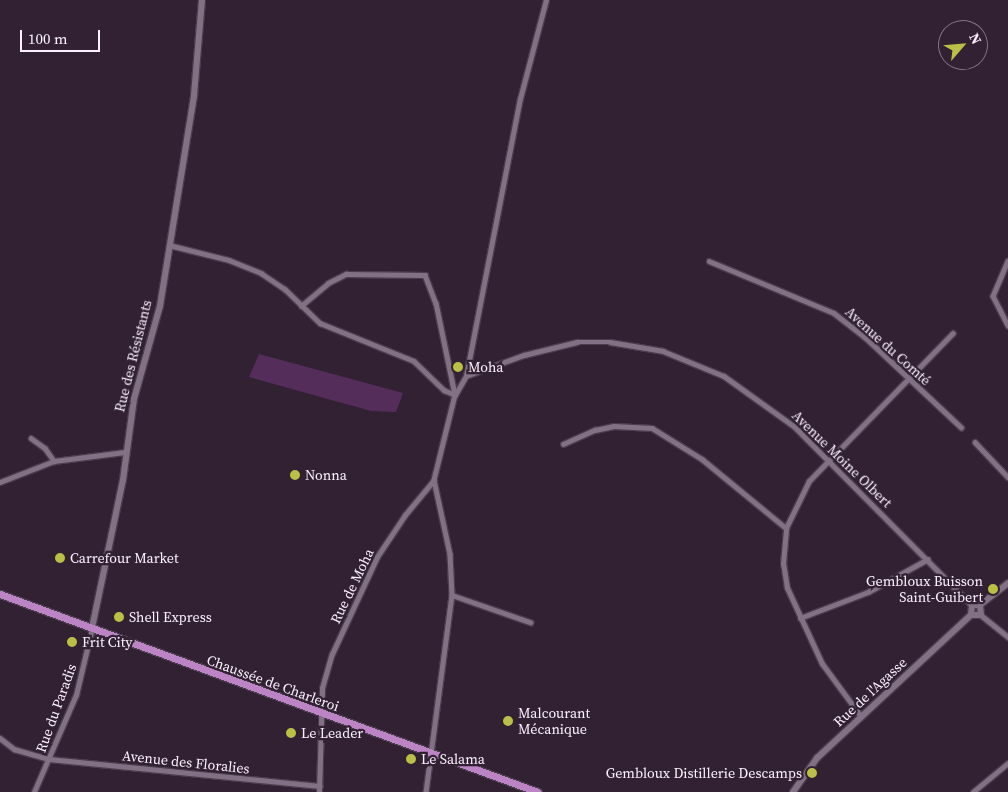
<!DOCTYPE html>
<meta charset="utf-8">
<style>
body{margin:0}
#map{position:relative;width:1008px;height:792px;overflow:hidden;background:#312133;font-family:"Source Serif 4",serif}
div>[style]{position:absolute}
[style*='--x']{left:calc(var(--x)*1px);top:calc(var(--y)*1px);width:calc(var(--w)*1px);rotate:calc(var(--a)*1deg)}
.green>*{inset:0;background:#542d5a}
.roads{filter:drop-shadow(1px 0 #4a3d4d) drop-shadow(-1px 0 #4a3d4d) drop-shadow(0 1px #4a3d4d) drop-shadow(0 -1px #4a3d4d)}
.street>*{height:4.5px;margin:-2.25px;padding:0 2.25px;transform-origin:2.25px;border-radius:2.25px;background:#827085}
.secondary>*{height:6px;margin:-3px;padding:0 3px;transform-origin:3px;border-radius:3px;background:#827085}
.primary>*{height:7px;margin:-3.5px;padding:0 3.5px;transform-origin:3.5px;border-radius:3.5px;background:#bc83c5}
.dots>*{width:14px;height:14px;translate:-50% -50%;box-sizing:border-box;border:2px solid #312133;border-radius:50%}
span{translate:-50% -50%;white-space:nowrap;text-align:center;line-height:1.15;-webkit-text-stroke:4.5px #312133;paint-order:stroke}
.street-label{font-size:14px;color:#fbf0fd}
.poi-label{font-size:14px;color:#fbf0fd}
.left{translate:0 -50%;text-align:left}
.right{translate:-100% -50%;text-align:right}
.north{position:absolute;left:938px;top:20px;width:50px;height:50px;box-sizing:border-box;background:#312133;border:1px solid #827484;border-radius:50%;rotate:63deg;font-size:14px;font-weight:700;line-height:20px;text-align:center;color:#fbf0fd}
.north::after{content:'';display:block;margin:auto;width:18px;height:22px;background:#bac045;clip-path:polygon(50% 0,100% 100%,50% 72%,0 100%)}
.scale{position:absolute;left:20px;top:30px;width:80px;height:22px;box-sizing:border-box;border:2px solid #fbf0fd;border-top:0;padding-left:6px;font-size:15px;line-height:18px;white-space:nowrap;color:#fbf0fd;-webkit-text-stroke:4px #312133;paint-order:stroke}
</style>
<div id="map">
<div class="green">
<i style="clip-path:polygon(259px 354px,403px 393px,396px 412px,371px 411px,249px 377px)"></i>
</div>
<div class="roads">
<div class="street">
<i style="--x:169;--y:245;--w:62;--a:14"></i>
<i style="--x:229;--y:260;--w:35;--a:22"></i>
<i style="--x:261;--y:273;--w:29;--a:34"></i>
<i style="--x:285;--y:289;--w:49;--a:44.2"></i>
<i style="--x:320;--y:323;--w:101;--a:22"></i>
<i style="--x:414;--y:361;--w:42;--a:44"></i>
<i style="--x:444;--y:390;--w:12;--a:24"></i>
<i style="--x:709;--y:261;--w:135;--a:22.6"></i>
<i style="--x:834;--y:313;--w:39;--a:38"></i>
<i style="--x:865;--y:337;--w:132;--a:43.2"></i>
<i style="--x:1008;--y:261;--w:38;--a:113"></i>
<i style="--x:993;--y:296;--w:33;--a:63"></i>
<i style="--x:301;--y:306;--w:35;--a:-40"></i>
<i style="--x:328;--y:283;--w:20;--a:-27"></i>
<i style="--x:346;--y:274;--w:79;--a:0.7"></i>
<i style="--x:425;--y:275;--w:30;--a:69"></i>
<i style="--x:436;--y:303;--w:94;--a:78.3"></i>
<i style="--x:455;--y:395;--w:88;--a:103.9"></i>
<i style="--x:434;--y:480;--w:76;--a:77.8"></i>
<i style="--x:450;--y:554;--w:41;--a:87.2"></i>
<i style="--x:452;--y:595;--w:199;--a:97.5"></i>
<i style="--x:466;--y:376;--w:282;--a:-79"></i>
<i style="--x:520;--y:99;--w:102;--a:-75.3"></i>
<i style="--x:455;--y:395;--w:22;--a:-60"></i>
<i style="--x:466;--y:376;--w:62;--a:-19.9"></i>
<i style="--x:524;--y:355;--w:55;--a:-13.8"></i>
<i style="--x:577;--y:342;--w:33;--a:0"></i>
<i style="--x:610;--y:342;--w:54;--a:9.6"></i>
<i style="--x:663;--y:351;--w:66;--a:22.3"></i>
<i style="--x:724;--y:376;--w:87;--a:35.7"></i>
<i style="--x:795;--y:427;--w:251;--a:45.2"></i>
<i style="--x:31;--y:438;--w:17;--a:36"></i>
<i style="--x:45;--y:448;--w:16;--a:55"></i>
<i style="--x:975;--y:442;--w:48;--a:46.7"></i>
<i style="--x:563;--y:444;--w:35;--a:-24"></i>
<i style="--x:595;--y:430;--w:19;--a:-12"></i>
<i style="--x:614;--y:426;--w:38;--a:3"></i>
<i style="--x:652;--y:428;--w:59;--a:31.8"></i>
<i style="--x:702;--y:459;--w:109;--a:39.4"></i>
<i style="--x:0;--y:482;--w:58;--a:-21.3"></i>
<i style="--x:54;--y:461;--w:71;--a:-7.3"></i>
<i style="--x:452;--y:595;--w:83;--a:19.1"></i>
<i style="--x:981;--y:615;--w:35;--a:39"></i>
<i style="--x:800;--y:618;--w:73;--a:-20.9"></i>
<i style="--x:868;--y:592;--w:68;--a:-28.8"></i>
<i style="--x:861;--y:717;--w:66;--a:-126.3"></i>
<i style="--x:822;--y:664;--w:84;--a:-114.7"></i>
<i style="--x:787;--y:588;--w:24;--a:-99"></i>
<i style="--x:783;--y:564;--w:36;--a:-85"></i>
<i style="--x:786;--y:528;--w:52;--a:-63.9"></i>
<i style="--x:809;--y:481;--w:206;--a:-45.8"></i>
<i style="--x:0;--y:738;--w:18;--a:38"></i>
<i style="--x:14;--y:749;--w:36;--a:16"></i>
<i style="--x:49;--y:759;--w:272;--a:5.7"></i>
<i style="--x:34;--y:792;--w:106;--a:-66.6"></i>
<i style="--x:76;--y:695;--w:69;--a:-76.6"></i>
<i style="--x:319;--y:792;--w:104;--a:-88.3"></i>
<i style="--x:322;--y:688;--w:35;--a:-74"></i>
<i style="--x:332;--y:654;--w:107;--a:-65.1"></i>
<i style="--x:377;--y:557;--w:50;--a:-56.3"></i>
<i style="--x:405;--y:515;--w:45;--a:-50.4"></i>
<i style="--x:973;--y:792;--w:45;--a:-39.6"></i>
</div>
<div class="secondary">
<i style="--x:980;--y:605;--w:36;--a:-38"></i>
<i style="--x:971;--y:615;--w:10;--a:0"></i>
<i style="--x:981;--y:615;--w:10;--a:-96"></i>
<i style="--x:971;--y:615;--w:10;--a:-84"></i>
<i style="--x:972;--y:605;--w:8;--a:0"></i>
<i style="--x:92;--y:628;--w:151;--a:-78.2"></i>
<i style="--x:123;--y:480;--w:82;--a:-82.3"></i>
<i style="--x:134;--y:399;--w:97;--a:-74.4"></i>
<i style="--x:160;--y:306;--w:214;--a:-80.8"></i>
<i style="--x:194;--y:95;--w:95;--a:-85.2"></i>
<i style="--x:793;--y:792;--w:42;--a:-54.8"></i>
<i style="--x:817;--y:758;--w:210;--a:-42.9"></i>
</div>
<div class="primary">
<i style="--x:0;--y:594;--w:573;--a:20.21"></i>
</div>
</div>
<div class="dots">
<i style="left:458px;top:367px;background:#bac045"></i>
<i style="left:295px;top:475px;background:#bac045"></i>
<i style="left:60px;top:558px;background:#bac045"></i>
<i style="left:993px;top:589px;background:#bac045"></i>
<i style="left:119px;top:617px;background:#bac045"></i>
<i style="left:72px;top:642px;background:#bac045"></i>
<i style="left:508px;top:721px;background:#bac045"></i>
<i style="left:291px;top:733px;background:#bac045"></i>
<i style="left:411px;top:759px;background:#bac045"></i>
<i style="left:812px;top:773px;background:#bac045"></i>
</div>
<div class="street-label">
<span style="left:888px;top:346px;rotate:42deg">Avenue du Comté</span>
<span style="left:133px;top:356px;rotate:-76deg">Rue des Résistants</span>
<span style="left:842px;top:459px;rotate:44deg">Avenue Moine Olbert</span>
<span style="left:352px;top:586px;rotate:-64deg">Rue de Moha</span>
<span style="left:273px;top:683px;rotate:20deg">Chaussée de Charleroi</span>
<span style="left:870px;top:692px;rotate:-43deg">Rue de l'Agasse</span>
<span style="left:56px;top:708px;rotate:-70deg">Rue du Paradis</span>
<span style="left:186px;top:762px;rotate:6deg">Avenue des Floralies</span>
</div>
<div class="poi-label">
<span class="left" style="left:468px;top:367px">Moha</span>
<span class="left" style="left:305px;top:475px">Nonna</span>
<span class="left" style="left:70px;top:558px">Carrefour Market</span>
<span class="right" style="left:983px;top:589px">Gembloux Buisson<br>Saint-Guibert</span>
<span class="left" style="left:129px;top:617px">Shell Express</span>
<span class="left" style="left:82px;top:642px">Frit City</span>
<span class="left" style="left:518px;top:721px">Malcourant<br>Mécanique</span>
<span class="left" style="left:301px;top:733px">Le Leader</span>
<span class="left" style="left:421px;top:759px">Le Salama</span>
<span class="right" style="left:802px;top:773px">Gembloux Distillerie Descamps</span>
</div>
<div class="north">N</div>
<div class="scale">100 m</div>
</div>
